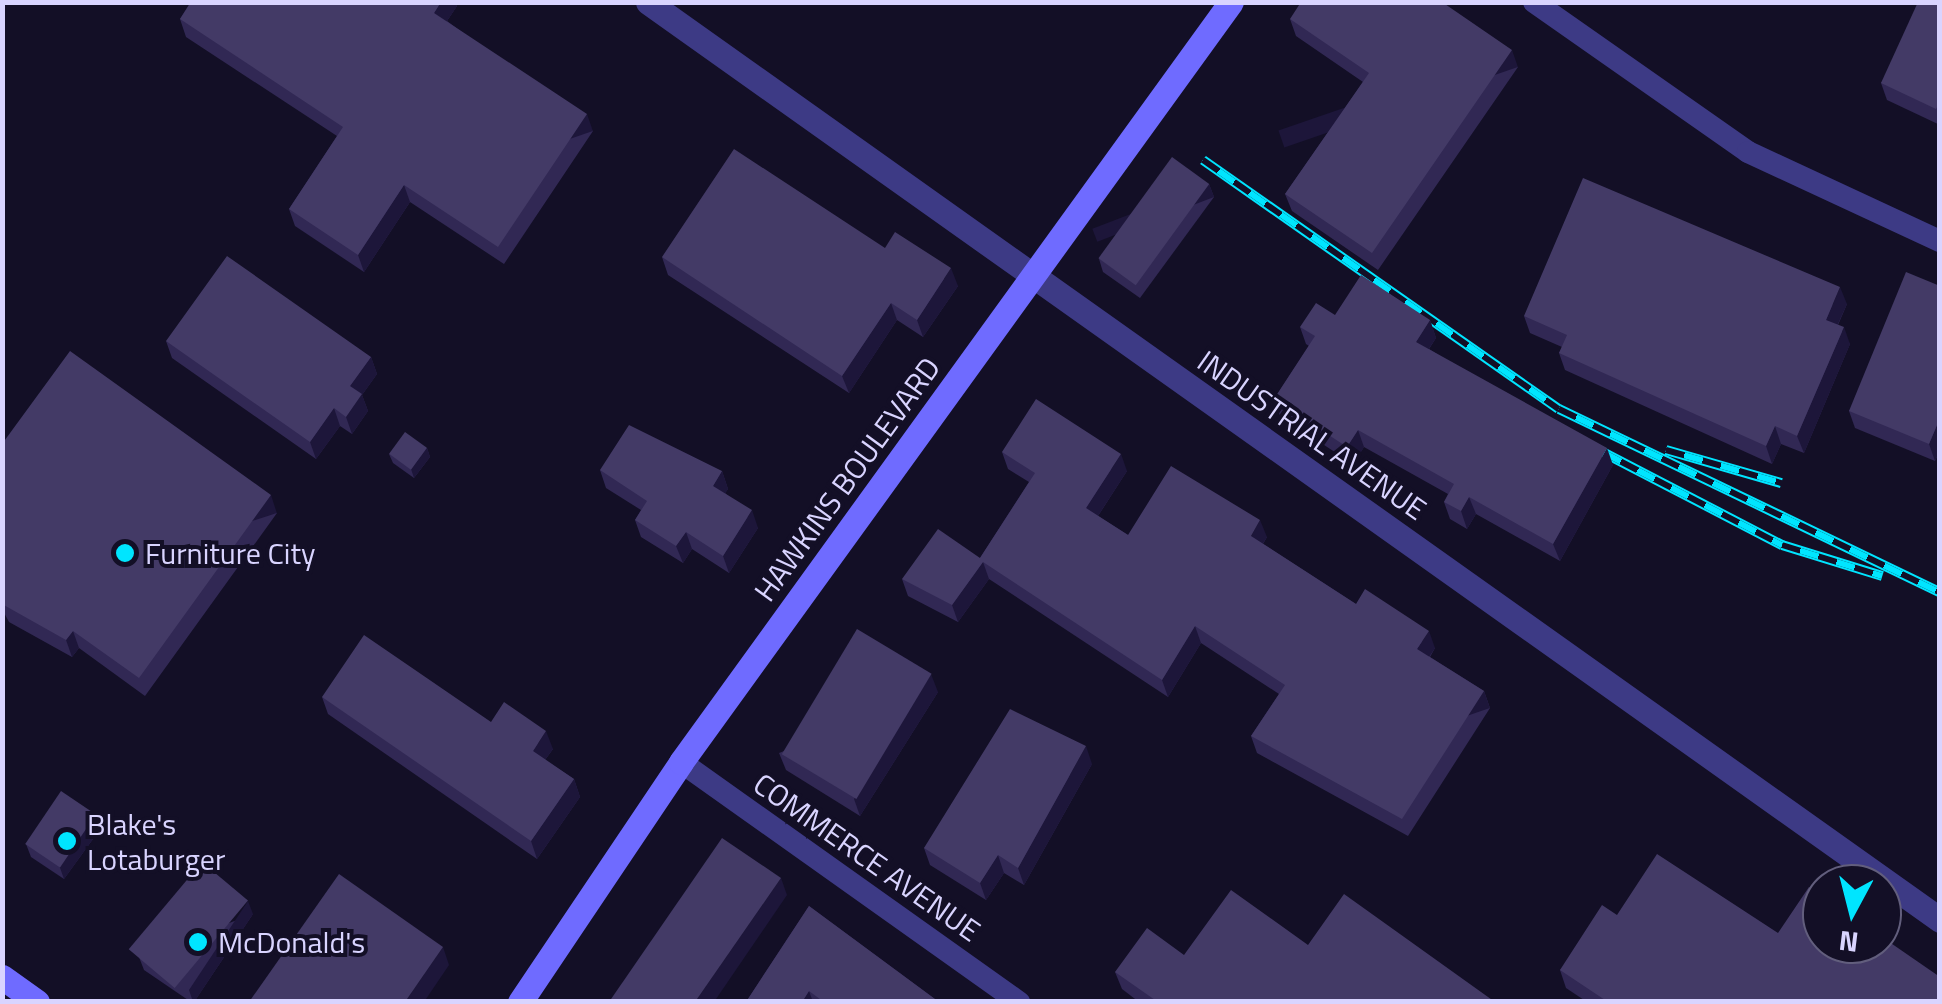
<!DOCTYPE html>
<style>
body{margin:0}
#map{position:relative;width:1942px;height:1004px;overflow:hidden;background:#130f26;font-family:"Titillium Web",sans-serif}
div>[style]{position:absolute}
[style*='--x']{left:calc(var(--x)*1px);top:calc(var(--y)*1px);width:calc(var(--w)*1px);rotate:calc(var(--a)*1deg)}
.minor>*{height:22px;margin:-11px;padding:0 11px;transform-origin:11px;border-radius:11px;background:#3d3a85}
.tertiary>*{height:25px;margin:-12.5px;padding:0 12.5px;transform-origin:12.5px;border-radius:12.5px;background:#3d3a85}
.secondary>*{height:25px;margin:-12.5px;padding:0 12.5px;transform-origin:12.5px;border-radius:12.5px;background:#6f6bff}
.rail>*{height:10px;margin-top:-5px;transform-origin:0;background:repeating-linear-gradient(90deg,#130f26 0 19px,#00e5ff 0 38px);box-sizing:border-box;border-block:2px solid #00e5ff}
.wall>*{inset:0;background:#312854}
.shaded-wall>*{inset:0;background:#1d163a;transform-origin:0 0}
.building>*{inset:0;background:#433a66;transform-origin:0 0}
.dots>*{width:28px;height:28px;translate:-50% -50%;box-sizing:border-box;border:5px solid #130f26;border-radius:50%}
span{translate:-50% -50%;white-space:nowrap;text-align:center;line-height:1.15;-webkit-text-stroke:8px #130f26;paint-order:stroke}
.street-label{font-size:30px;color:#d9d4ff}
.poi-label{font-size:30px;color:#d9d4ff}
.left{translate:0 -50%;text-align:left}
.frame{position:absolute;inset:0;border:5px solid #d9d4ff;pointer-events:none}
.north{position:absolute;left:1802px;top:864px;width:100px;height:100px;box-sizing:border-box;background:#130f26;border:2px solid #625e7d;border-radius:50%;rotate:187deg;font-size:28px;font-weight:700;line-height:40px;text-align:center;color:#d9d4ff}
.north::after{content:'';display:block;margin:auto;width:35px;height:45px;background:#00e5ff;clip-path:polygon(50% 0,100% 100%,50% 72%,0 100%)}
</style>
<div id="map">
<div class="minor">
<i style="--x:1534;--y:2;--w:261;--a:35"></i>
<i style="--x:1748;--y:152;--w:212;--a:24.9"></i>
<i style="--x:681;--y:762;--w:415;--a:35.4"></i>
</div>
<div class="tertiary">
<i style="--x:648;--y:2;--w:1585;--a:35.39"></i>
</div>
<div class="secondary">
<i style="--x:2;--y:977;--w:43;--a:35.5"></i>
<i style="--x:520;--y:1002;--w:289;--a:-56.1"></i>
<i style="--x:681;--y:762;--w:938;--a:-54.11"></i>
</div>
<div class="rail">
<i style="--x:1203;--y:160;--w:434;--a:35"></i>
<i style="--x:1559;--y:409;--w:423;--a:25.7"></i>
<i style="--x:1587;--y:444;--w:220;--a:27.4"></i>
<i style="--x:1782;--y:545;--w:105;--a:17.2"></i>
<i style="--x:1666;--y:450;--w:120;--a:16"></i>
</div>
<div class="wall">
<i style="clip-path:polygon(189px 2px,456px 2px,457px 6px,447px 21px,593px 131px,504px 264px,410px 202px,364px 272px,295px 226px,289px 209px,337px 136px,186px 37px,180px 19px,190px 3px)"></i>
<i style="clip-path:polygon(1940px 2px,1940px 125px,1887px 100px,1881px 83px)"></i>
<i style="clip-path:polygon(1290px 19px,1518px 67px,1378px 270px,1292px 211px,1285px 194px,1363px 82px,1296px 36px)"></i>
<i style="clip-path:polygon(1209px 184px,1214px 197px,1140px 298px,1103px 272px,1099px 259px)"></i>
<i style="clip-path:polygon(885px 248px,958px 286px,923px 337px,897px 320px,849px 393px,668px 275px,662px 257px)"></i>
<i style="clip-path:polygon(1940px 286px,1940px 450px,1935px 461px,1855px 428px,1849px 411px)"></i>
<i style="clip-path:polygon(1847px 304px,1838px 325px,1850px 344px,1804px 453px,1781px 444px,1772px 464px,1565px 370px,1559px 353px,1562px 347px,1530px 333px,1524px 316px)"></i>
<i style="clip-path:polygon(1430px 320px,1436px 338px,1429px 349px,1613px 465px,1560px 561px,1476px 514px,1467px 529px,1450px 519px,1444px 502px,1448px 494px,1364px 447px,1353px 464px,1280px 416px,1274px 399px,1309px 346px,1306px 344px,1300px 327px)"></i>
<i style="clip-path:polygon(166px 341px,371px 357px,377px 374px,362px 395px,368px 411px,352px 434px,340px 426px,316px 459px,172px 358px)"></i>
<i style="clip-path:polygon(2px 444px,277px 513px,145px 696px,79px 648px,72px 657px,9px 622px,2px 609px)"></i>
<i style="clip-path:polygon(427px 448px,430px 457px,414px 478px,393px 463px,389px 454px)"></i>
<i style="clip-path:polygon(1002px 452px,1127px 471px,1098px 516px,1128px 535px,1267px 537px,1263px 544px,1356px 604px,1435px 648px,1430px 657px,1484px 691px,1490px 708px,1408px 836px,1257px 753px,1251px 736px,1279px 694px,1201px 643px,1168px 697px,989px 579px,958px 622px,908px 596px,902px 579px,980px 558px,1029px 482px,1008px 469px)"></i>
<i style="clip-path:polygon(600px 470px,722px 471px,728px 489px,725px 493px,758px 528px,729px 573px,692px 549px,683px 563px,641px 537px,635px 520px,641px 510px,606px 488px)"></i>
<i style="clip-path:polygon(938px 692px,860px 816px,786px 770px,779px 753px)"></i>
<i style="clip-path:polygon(322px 697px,491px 722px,553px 749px,545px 760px,574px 779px,580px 797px,537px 859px,328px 714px)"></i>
<i style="clip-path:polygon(1092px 764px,1024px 885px,1004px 873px,986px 900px,930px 865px,924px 848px)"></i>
<i style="clip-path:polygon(96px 815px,101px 828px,64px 879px,31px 857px,26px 844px)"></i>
<i style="clip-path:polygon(809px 906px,939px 1002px,746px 1002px)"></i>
<i style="clip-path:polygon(253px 914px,194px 1002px,191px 1002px,144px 970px,139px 957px)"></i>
<i style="clip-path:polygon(1617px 915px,1778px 933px,1940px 1002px,1587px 1002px,1566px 988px,1560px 970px)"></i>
<i style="clip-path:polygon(1308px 945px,1495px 1002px,1139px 1002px,1122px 989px,1115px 972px,1184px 955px)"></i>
</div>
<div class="shaded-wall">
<i style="clip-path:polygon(441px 2px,456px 2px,457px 6px,441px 30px,434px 13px)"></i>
<i style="left:1512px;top:50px;width:18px;height:247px;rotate:71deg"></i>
<i style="left:587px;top:114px;width:18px;height:160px;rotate:71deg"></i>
<i style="left:1209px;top:184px;width:14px;height:125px;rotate:69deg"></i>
<i style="clip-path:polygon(404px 185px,410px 202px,364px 272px,358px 255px)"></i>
<i style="clip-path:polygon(951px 268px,958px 286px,923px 337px,917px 320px)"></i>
<i style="clip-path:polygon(1840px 287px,1847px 304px,1832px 337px,1826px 320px)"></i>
<i style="clip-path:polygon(891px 303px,897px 320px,849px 393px,842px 376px)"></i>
<i style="clip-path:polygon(1430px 320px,1436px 338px,1422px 359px,1416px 342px)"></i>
<i style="clip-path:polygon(1844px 327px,1850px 344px,1804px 453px,1797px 436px)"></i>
<i style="clip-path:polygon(371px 357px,377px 374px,362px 395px,368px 411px,352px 434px,346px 417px,350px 386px)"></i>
<i style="clip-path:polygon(334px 408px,340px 426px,316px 459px,310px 442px)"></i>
<i style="clip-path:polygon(1940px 418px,1940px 450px,1935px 461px,1929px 444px)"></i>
<i style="clip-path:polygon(1775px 426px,1781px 444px,1772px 464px,1766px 446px)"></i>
<i style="clip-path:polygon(1358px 430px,1364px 447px,1353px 464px,1347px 447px)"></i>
<i style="clip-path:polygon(427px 448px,430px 457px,414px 478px,411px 469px)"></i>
<i style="clip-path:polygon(1607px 448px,1613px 465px,1560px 561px,1553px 544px)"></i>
<i style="clip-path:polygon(1121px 454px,1127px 471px,1092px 525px,1086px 508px)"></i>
<i style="clip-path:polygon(722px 471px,728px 489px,719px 503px,713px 486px)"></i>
<i style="left:271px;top:495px;width:19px;height:226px;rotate:72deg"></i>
<i style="clip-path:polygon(1469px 497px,1476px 514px,1467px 529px,1461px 511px)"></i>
<i style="clip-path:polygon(752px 510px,758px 528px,729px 573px,723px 556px)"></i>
<i style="clip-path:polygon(1260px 520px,1267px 537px,1257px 553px,1251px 536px)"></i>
<i style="clip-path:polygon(686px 532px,692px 549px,683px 563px,676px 546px)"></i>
<i style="clip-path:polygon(983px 562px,989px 579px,958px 622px,952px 605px)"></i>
<i style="clip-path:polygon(1195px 626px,1201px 643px,1168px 697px,1162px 680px)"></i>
<i style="clip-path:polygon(73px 631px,79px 648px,72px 657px,66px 640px)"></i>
<i style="clip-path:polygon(1429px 631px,1435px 648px,1423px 666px,1417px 649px)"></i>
<i style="clip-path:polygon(931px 674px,938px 692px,860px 816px,854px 799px)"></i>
<i style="left:1484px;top:691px;width:18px;height:152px;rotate:71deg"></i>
<i style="clip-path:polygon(546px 731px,553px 749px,539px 768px,533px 751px)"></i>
<i style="clip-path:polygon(1086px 746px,1092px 764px,1024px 885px,1018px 868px)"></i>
<i style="clip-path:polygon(574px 779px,580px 797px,537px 859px,531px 841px)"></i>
<i style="clip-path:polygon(96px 815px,101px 828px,64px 879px,59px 865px)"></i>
<i style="clip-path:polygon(998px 855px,1004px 873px,986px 900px,980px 883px)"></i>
<i style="clip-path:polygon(781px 878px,787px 895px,714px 1002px,695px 1002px)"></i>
<i style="clip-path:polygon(248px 901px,253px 914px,194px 1002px,193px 1002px,189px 990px)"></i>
<i style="clip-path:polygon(443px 947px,449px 965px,424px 1002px,405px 1002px)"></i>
<i style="clip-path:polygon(809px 991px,813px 1002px,802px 1002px)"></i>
</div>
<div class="building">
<i style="clip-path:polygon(191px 2px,441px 2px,434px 13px,587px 114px,498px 247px,404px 185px,358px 255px,289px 209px,343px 127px,180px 19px)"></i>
<i style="clip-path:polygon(1301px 2px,1442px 2px,1512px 50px,1372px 253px,1285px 194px,1369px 73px,1290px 19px)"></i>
<i style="clip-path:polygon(1918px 2px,1940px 2px,1940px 102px,1936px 109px,1881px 83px)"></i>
<i style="clip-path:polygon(734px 149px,885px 248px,895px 232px,951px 268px,917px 320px,891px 303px,842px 376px,662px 257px)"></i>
<i style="left:1172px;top:157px;width:46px;height:125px;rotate:36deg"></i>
<i style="clip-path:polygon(1583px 178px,1840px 287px,1826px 320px,1844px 327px,1797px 436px,1775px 426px,1766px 446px,1559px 353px,1567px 335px,1524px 316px)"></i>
<i style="clip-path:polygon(227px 256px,371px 357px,350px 386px,362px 394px,346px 417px,334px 408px,310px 442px,166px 341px)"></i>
<i style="clip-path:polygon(1906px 272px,1940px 286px,1940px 418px,1929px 444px,1849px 411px)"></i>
<i style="clip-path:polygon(1361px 275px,1430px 320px,1416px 342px,1607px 448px,1553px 544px,1469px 497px,1461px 511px,1444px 502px,1454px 484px,1358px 430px,1347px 447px,1274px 399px,1315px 336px,1300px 327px,1316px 303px,1335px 315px)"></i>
<i style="clip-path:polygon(70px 351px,271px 495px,139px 678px,73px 631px,66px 640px,2px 604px,2px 444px)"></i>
<i style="clip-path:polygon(1036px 399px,1121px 454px,1086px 508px,1128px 535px,1171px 466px,1260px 520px,1251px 536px,1356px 604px,1365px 589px,1429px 631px,1417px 649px,1484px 691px,1402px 819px,1251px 736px,1285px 685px,1195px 626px,1162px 680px,983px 562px,952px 605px,902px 579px,938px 529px,980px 558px,1035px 473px,1002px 452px)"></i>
<i style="clip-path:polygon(629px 425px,722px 471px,713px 486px,752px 510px,723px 556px,686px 532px,676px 546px,635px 520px,647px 501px,600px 470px)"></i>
<i style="left:405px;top:432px;width:27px;height:27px;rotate:36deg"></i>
<i style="left:857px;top:629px;width:87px;height:146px;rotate:31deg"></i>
<i style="clip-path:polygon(364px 635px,491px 722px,504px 702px,546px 731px,533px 751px,574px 779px,531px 841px,322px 697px)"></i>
<i style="clip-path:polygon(1010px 709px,1086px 746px,1018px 868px,998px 855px,980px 883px,924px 848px)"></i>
<i style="left:61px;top:791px;width:42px;height:64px;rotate:34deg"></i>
<i style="clip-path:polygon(722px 838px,781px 878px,695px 1002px,609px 1002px)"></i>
<i style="clip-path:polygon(1657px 854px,1778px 933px,1809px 887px,1822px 896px,1822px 944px,1882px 944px,1882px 937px,1940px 977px,1940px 1002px,1608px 1002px,1560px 970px,1602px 905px,1617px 915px)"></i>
<i style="left:202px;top:862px;width:60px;height:114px;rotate:40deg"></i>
<i style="clip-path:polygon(339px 874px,443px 947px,405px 1002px,249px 1002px)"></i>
<i style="clip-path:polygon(1231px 890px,1308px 945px,1344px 894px,1495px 1002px,1154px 1002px,1155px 1000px,1115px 972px,1147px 928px,1184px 955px)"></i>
<i style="clip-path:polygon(809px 906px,939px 1002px,824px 1002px,809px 991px,802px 1002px,746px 1002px)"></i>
</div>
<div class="dots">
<i style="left:125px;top:553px;background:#00e5ff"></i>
<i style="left:67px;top:841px;background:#00e5ff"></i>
<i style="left:198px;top:942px;background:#00e5ff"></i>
</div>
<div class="street-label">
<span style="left:1312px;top:435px;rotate:35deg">INDUSTRIAL AVENUE</span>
<span style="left:847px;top:479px;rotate:-54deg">HAWKINS BOULEVARD</span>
<span style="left:867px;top:857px;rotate:35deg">COMMERCE AVENUE</span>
</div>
<div class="poi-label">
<span class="left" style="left:145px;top:553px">Furniture City</span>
<span class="left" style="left:87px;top:841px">Blake's<br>Lotaburger</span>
<span class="left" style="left:218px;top:942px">McDonald's</span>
</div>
<div class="frame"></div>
<div class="north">N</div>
</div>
